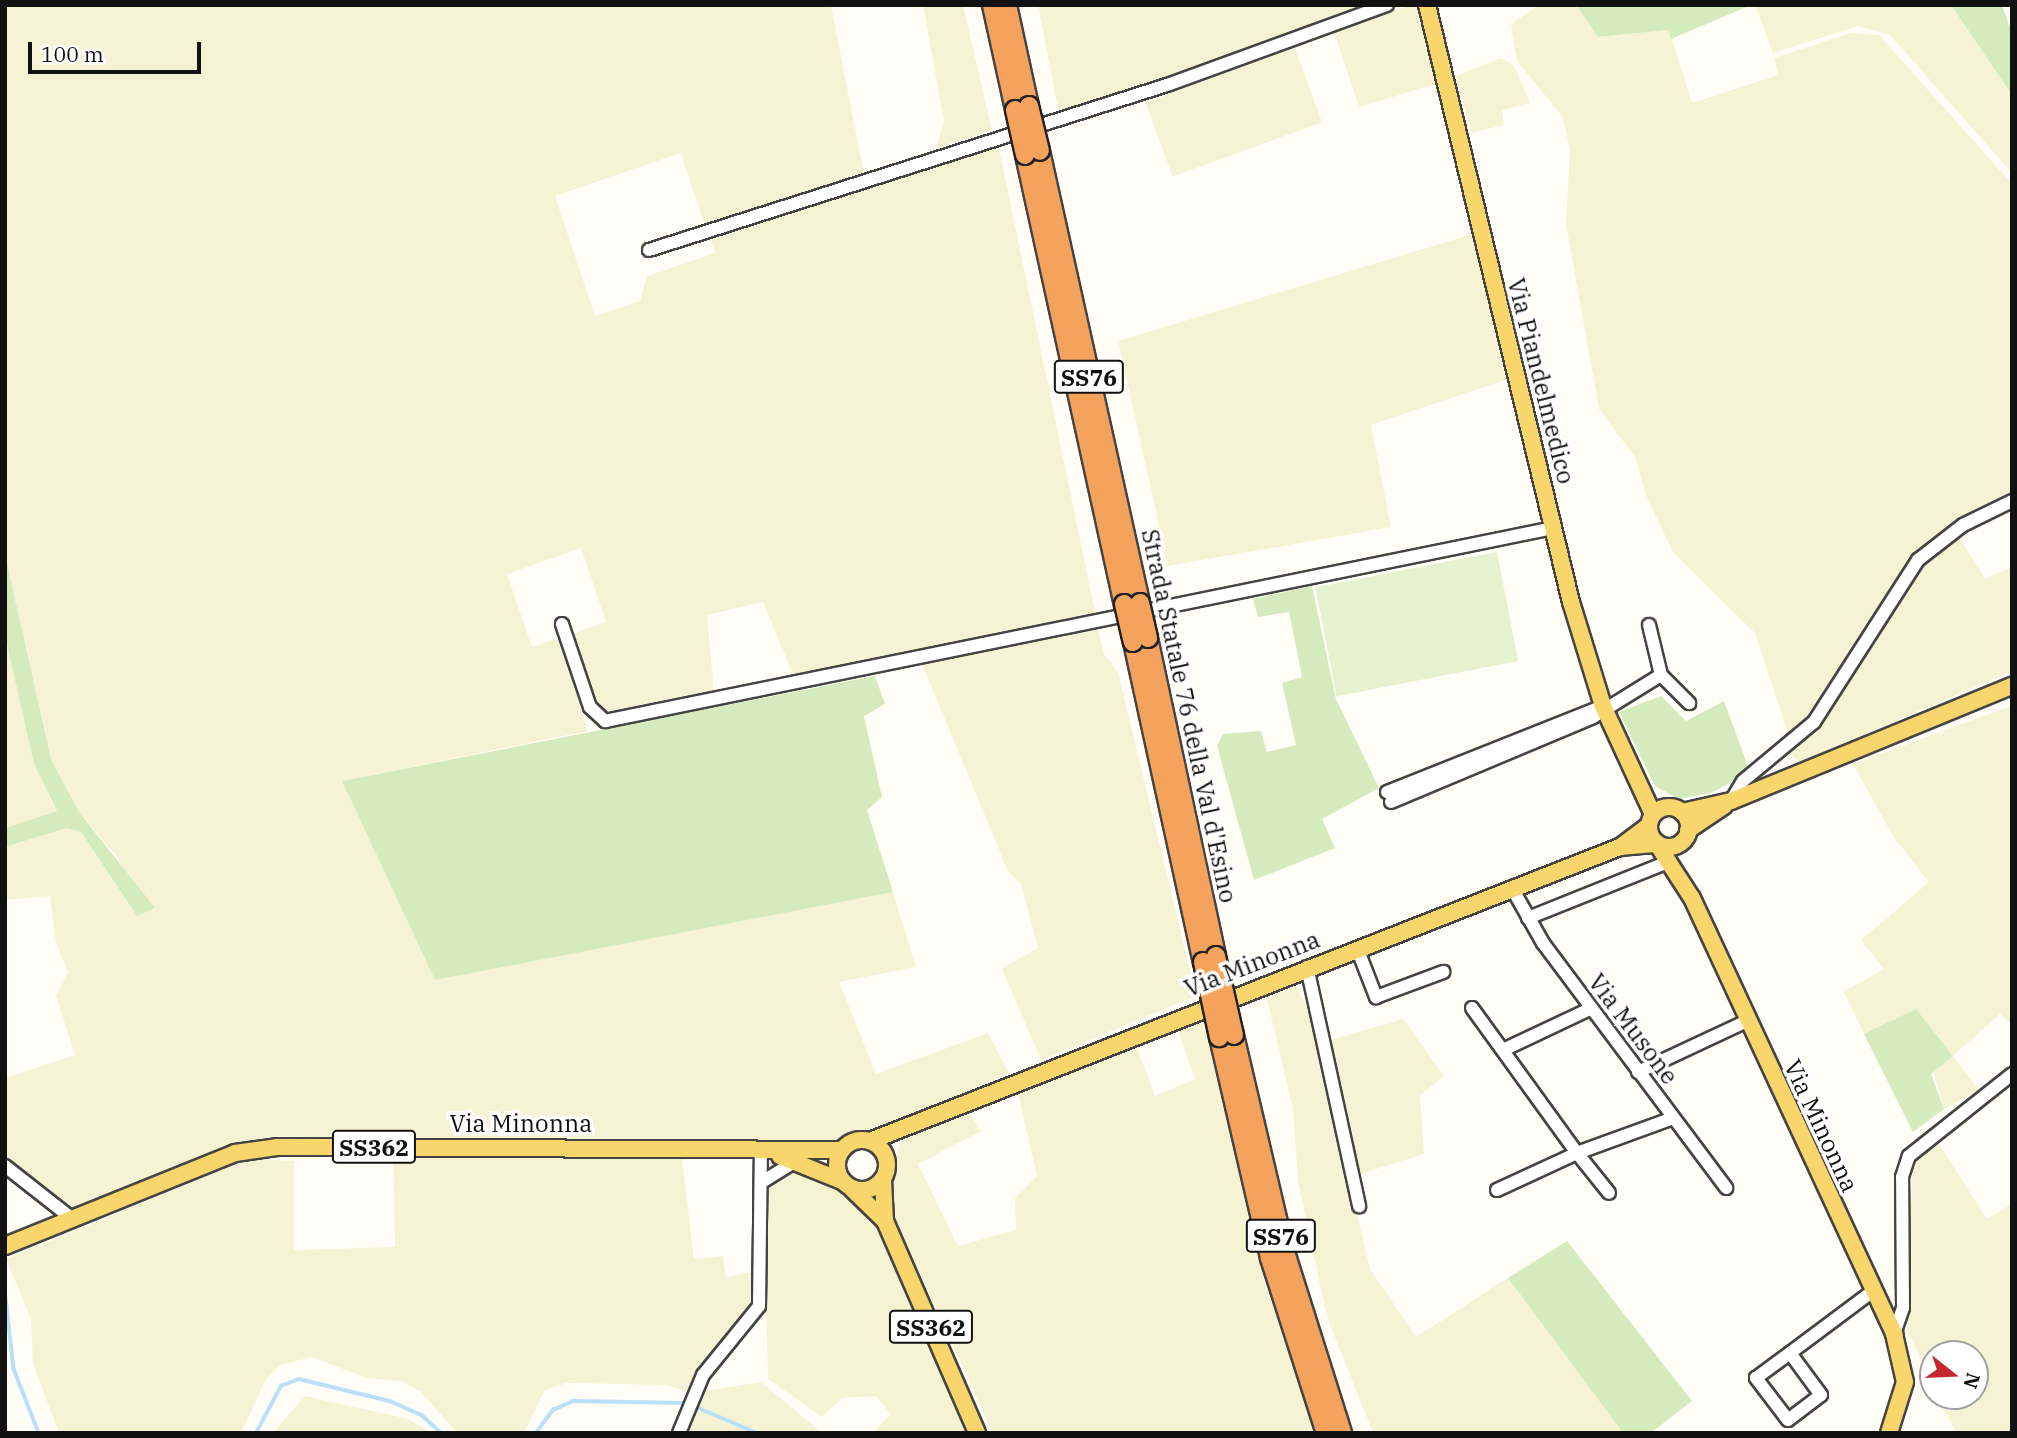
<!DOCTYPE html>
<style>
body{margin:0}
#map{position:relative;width:2017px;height:1438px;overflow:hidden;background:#fffdf5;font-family:"IBM Plex Serif",serif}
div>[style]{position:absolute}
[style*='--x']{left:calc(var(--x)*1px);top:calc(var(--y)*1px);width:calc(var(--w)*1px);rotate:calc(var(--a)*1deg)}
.farmland>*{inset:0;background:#f6f3d4;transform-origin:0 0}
.green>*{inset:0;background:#d5ebbd}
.pitch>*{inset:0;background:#e6f2cf;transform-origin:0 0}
.stream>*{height:3.5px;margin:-1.75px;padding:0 1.75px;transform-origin:1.75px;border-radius:1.75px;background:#b9e0f7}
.roads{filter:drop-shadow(2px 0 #444) drop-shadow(-2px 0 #444) drop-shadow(0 2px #444) drop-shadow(0 -2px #444)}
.minor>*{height:12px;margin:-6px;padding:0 6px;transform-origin:6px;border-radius:6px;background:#fff}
.major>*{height:16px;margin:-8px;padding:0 8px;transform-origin:8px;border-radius:8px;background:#f9d66b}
.major>.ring{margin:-8px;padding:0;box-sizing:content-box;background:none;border:16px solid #f9d66b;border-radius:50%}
.highway>*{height:18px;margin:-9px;padding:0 9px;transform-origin:9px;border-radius:9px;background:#f5a25d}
.bridges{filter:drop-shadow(2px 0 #222) drop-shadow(-2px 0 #222) drop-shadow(0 2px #222) drop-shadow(0 -2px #222)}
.highway-bridge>*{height:18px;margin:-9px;padding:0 9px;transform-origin:9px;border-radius:9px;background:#f5a25d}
span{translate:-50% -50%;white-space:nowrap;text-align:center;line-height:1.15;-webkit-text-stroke:7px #fff;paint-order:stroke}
.shield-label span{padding:2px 5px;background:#fff;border:2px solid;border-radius:5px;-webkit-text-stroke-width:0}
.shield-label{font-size:23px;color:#111;font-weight:700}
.street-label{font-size:24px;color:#111}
.frame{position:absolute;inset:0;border:7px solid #111;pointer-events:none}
.north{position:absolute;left:1919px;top:1340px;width:70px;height:70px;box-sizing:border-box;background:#fff;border:2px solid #a0a0a0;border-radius:50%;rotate:108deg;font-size:19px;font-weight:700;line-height:28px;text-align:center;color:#111}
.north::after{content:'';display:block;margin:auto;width:24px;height:32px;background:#c4262e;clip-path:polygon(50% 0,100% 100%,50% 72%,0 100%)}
.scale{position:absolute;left:28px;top:42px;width:173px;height:32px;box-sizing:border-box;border:4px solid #111;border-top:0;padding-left:9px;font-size:21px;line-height:24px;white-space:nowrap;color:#111;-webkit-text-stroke:5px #fff;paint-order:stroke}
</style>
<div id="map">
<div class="farmland">
<i style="clip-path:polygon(5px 5px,831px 5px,864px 174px,705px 226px,681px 153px,555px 196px,595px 316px,640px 301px,647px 276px,715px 253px,711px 240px,998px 143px,1097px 621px,795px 679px,763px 602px,707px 615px,714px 694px,617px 714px,591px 702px,571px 634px,606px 622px,581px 548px,507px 574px,532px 647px,562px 637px,588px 731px,342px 781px,435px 979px,893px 892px,916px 967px,839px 982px,876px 1074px,988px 1033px,1009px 1073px,875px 1136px,848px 1132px,826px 1145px,275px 1136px,229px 1147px,74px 1208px,5px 1156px,5px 1078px,75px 1055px,56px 996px,68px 972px,56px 943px,50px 896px,5px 900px,5px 847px,67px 828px,81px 832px,137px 916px,119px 859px,79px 812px,51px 759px,5px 554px)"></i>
<i style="clip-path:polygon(923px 5px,963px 5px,992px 130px,936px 148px,944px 121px)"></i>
<i style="clip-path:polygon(1038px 5px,1377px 5px,1059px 114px)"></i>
<i style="clip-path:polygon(1411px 5px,1422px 5px,1440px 83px,1359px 107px,1334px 32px)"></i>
<i style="clip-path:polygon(1539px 5px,1576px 5px,1598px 37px,1669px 30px,1692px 103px,1778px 75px,1774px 58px,1851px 33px,1879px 35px,2012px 184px,2012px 496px,1940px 532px,1907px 564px,1822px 702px,1789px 736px,1755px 633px,1673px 552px,1646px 496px,1636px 458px,1599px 409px,1566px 224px,1570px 149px,1562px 116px,1517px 61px,1511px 24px)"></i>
<i style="clip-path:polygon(1755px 5px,1951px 5px,2012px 95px,2012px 173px,1890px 35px,1858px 26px,1773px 53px)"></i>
<i style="left:1295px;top:48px;width:79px;height:159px;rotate:70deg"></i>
<i style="clip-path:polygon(1501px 58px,1514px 66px,1530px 103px,1502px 110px,1504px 125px,1471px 133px,1456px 76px)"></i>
<i style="clip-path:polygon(1476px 233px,1506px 380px,1371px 425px,1391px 527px,1168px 566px,1118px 341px)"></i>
<i style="clip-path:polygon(1959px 537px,1985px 579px,2012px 567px,2012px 671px,1800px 762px,1790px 754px,1857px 668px,1905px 585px,1934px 549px)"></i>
<i style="clip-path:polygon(1098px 630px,1104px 654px,1118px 672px,1196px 996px,1041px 1060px,1002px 969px,1038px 948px,1021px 884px,1008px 871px,922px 664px)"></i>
<i style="clip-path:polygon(5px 636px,34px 764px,57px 812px,5px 828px)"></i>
<i style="clip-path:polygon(2011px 706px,2012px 1025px,2000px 1014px,1953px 1056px,1979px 1090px,1944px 1109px,1917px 1010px,1864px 1034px,1844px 992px,1884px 969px,1861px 940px,1929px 882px,1893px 836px,1853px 764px)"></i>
<i style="clip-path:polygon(1294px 983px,1312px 1017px,1370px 1269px,1416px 1337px,1508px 1278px,1623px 1433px,1373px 1433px,1327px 1317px,1298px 1181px,1293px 1109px,1266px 995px)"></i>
<i style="clip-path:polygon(1206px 1015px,1265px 1284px,1317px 1433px,993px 1433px,891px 1211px,890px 1182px,901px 1141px,917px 1126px,965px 1107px,981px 1131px,918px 1164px,958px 1246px,1016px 1230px,1015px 1198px,1037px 1176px,1016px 1085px,1134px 1040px,1155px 1096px,1195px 1079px,1176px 1025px)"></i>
<i style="clip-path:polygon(1403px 1019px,1444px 1076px,1420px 1095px,1424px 1154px,1354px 1176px,1324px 1042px)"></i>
<i style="clip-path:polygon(1934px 1136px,1987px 1219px,2012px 1204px,2012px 1433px,1956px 1433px,1938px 1396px,1975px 1396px,1975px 1354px,1933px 1354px,1933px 1385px,1907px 1330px,1912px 1174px,1917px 1151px)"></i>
<i style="clip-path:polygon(634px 1154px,682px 1158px,694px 1259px,723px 1256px,726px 1277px,756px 1271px,754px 1303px,687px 1392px,667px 1385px,567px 1383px,545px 1390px,524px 1433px,457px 1433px,421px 1392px,402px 1381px,367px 1378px,312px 1357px,280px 1365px,266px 1379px,241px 1433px,59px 1433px,33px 1364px,31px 1319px,6px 1259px,249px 1159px,294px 1161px,294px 1250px,395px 1247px,393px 1158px)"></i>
<i style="clip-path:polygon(796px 1171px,836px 1189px,876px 1222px,966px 1433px,873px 1433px,891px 1414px,876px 1396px,842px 1398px,822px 1417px,768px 1379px,764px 1214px,767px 1188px,781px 1172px)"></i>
<i style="clip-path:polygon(761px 1382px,822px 1433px,684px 1433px,699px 1392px)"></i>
<i style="clip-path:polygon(305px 1396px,409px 1419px,431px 1433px,273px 1433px)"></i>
</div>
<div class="green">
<i style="clip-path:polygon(1576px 5px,1751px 5px,1671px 39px,1668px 30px,1598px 37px)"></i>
<i style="clip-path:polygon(1951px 5px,2002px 5px,2012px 33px,2012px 95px)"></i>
<i style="clip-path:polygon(5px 554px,51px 759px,79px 812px,155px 908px,137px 916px,81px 832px,67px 828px,5px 847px,5px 828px,57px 811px,34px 764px,5px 636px)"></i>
<i style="clip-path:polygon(1312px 586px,1336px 699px,1379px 788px,1322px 819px,1335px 848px,1254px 880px,1217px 746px,1223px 734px,1261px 731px,1267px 752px,1296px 745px,1282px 683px,1302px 677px,1289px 612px,1258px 617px,1253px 599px)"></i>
<i style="clip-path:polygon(875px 676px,885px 704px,864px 716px,882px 797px,867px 810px,893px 892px,435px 980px,342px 781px)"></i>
<i style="clip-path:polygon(1661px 696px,1686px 721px,1724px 701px,1750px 772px,1711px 793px,1679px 799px,1655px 786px,1619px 712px)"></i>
<i style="clip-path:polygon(1916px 1009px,1953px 1056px,1931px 1074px,1944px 1109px,1913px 1132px,1864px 1034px)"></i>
<i style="clip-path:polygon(1567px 1241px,1692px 1401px,1651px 1433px,1623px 1433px,1508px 1278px)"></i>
</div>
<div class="pitch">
<i style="left:1497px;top:552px;width:111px;height:185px;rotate:79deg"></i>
</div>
<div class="stream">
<i style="--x:5;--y:1289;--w:81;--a:83.6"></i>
<i style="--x:14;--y:1369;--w:69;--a:68.7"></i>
<i style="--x:694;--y:1406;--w:69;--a:23.2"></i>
<i style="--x:256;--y:1433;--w:53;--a:-62"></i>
<i style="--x:281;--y:1386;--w:19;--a:-21"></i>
<i style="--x:299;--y:1379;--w:94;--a:13.6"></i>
<i style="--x:390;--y:1401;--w:35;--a:24"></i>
<i style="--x:422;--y:1415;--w:26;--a:43"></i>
<i style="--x:536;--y:1433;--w:29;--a:-54"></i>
<i style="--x:553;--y:1410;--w:22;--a:-24"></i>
<i style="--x:573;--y:1401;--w:114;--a:1"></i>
</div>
<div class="roads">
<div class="minor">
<i style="--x:649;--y:250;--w:544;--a:-17.67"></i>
<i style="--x:1167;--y:85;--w:234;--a:-20"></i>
<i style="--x:562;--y:624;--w:88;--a:71.4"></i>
<i style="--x:590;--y:707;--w:21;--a:43"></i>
<i style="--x:605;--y:721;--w:967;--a:-11.51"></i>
<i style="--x:1649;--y:625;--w:51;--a:76.5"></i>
<i style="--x:1387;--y:792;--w:232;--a:-21.7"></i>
<i style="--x:1731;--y:801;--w:23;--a:-59"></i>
<i style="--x:1743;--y:781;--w:92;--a:-39.7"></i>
<i style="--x:1814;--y:722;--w:193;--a:-57.3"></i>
<i style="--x:1918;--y:560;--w:57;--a:-37.9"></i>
<i style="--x:1963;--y:525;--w:55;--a:-26.1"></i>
<i style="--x:1391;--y:802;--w:219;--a:-22.8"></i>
<i style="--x:1593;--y:717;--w:80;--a:-31.7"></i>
<i style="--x:1661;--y:675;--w:40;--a:45"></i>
<i style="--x:1513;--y:890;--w:61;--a:60.5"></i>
<i style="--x:1543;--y:943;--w:306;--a:53.2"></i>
<i style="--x:1528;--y:918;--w:151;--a:-21.8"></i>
<i style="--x:1357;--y:948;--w:53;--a:68.8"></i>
<i style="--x:1376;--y:997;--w:72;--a:-20.5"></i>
<i style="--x:1307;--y:967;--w:245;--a:77.7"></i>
<i style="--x:1472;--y:1008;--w:179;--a:54.1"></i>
<i style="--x:1577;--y:1153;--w:102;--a:-20"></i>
<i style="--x:1503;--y:1050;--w:98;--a:-25.3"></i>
<i style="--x:1638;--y:1072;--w:120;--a:-25.1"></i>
<i style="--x:5;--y:1166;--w:83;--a:38.1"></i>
<i style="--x:762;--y:1182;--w:40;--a:-32"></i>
<i style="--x:1497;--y:1190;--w:88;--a:-24.8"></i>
<i style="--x:1577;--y:1153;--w:51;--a:51.3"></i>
<i style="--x:1894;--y:1334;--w:28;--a:-71"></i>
<i style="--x:1903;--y:1308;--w:131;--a:-90.4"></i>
<i style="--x:1902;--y:1177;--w:22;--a:-72"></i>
<i style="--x:1909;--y:1156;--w:132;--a:-38.5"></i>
<i style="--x:1790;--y:1353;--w:52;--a:53.6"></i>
<i style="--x:1821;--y:1395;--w:41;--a:142.9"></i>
<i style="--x:1788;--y:1420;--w:53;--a:-127.3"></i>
<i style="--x:1756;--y:1378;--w:42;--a:-36.3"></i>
<i style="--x:1790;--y:1353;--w:104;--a:-36.8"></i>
<i style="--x:679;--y:1433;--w:63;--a:-67.5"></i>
<i style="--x:703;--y:1375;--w:89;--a:-50.9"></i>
<i style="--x:759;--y:1306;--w:157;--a:-89.3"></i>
</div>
<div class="major">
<i style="--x:1427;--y:5;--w:614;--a:76.44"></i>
<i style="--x:1571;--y:602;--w:109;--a:72.9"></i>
<i style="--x:1603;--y:706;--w:119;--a:65.2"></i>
<i class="ring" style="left:1649px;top:807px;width:24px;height:24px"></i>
<i style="--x:1682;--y:812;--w:50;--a:-12.7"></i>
<i style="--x:1731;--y:801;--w:304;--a:-22.3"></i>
<i style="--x:1688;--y:830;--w:43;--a:-33.7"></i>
<i style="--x:1620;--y:847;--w:37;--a:-5"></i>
<i style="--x:1657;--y:844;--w:64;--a:57.1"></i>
<i style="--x:1692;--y:898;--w:481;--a:65.1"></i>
<i style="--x:1894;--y:1334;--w:49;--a:77.1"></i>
<i style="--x:1905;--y:1382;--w:53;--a:107.4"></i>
<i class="ring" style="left:837px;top:1140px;width:34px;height:34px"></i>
<i style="--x:870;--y:1141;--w:806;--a:-21.41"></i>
<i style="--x:1620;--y:847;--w:36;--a:-37"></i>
<i style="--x:780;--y:1156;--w:67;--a:22"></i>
<i style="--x:883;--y:1179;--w:42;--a:87.3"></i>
<i style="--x:885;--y:1221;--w:231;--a:66.5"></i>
<i style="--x:852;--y:1189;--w:46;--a:44.1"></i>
<i style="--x:5;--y:1246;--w:248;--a:-22"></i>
<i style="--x:235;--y:1153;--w:42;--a:-8.1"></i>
<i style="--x:277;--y:1147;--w:565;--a:0.3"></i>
</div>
<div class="highway">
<i style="--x:992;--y:5;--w:107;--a:77.6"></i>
<i style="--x:1007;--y:5;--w:103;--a:77.7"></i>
<i style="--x:1040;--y:151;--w:463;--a:77.5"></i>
<i style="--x:1025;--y:155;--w:460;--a:77.6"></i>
<i style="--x:1148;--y:638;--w:325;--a:77.9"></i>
<i style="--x:1133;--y:642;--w:328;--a:77.7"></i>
<i style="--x:1234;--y:1035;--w:223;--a:76.8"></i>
<i style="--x:1285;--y:1252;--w:190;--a:72.5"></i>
<i style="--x:1219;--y:1037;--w:227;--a:77"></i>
<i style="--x:1270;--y:1258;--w:184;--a:72.3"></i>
</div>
</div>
<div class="bridges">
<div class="highway-bridge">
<i style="--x:1029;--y:106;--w:46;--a:76.3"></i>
<i style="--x:1015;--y:110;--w:46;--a:77.5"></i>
<i style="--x:1140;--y:603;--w:36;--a:77"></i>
<i style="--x:1124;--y:604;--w:39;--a:77"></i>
<i style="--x:1216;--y:956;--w:81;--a:77.2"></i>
<i style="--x:1203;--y:962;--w:77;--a:78"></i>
</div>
</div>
<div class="shield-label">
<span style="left:1089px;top:377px">SS76</span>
<span style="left:374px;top:1147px">SS362</span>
<span style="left:1281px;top:1236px">SS76</span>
<span style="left:931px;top:1327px">SS362</span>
</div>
<div class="street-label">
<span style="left:1541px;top:381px;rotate:76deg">Via Piandelmedico</span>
<span style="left:1189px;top:716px;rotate:78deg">Strada Statale 76 della Val d'Esino</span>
<span style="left:1252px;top:964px;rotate:-21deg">Via Minonna</span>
<span style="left:1633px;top:1029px;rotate:53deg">Via Musone</span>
<span style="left:521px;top:1124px">Via Minonna</span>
<span style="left:1821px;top:1126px;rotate:65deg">Via Minonna</span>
</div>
<div class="frame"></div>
<div class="north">N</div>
<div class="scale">100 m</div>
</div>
